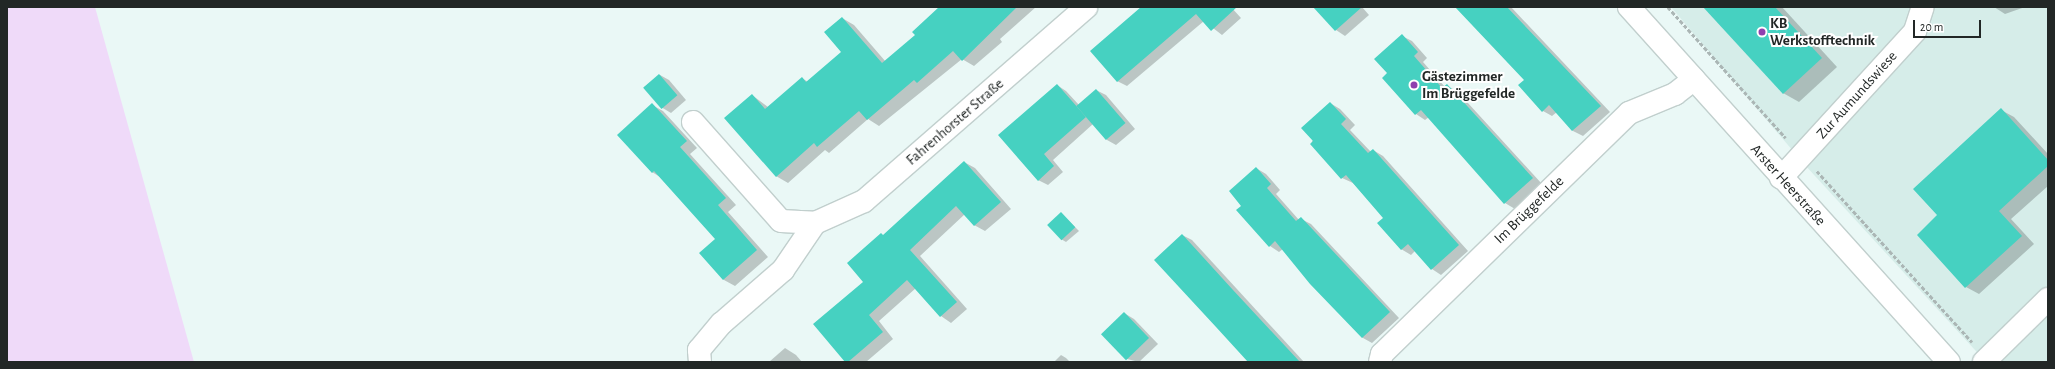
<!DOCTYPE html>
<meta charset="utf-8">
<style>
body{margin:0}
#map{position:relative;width:2055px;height:369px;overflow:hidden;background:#eaf8f6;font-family:"Alegreya Sans",sans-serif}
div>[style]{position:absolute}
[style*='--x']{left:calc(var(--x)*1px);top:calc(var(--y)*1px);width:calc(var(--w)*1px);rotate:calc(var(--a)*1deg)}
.built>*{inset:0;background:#d6ede9}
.green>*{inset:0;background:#efdaf9}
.shadow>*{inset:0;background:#0003}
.building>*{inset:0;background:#46d1c1;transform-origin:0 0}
.path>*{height:2.5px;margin-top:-1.25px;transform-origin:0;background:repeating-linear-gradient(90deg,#abb6b5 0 4px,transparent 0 6px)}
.roads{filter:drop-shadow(1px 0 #c1cfcd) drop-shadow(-1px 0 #c1cfcd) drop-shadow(0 1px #c1cfcd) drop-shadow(0 -1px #c1cfcd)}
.minor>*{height:22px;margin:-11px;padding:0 11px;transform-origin:11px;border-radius:11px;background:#fff}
.dots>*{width:11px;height:11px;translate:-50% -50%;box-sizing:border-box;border:2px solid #fff;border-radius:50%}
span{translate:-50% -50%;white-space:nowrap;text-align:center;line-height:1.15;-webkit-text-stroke:4px #fff;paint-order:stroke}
.poi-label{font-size:15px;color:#222726;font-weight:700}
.left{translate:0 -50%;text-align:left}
.street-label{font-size:15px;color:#222726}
.frame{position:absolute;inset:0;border:8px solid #222726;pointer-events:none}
.scale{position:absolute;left:1913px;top:20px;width:68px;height:18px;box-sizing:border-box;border:2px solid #222726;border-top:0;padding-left:5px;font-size:12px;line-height:14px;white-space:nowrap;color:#222726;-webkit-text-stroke:3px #fff;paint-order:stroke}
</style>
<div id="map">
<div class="built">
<i style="clip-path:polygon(1671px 7px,2048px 7px,2048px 362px,1986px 362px,1804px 164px)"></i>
</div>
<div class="green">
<i style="clip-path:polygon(7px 7px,95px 7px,194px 362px,7px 362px)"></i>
</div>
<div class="shadow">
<i style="clip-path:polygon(941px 7px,1036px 7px,1000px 39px,1002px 42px,974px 66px,962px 59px,879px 126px,868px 119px,829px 153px,825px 150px,788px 183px,776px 176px,752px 95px,768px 107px,802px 78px,808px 82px,843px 52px,842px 18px,854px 25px,886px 62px,916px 35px)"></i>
<i style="clip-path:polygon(1143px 7px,1231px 7px,1241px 18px,1222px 35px,1204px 21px,1127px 86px,1117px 81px)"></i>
<i style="clip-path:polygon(1315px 7px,1362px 7px,1369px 15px,1345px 36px,1336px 30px)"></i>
<i style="clip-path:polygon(1456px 7px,1511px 7px,1610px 112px,1583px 136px,1573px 131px,1557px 112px,1552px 116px,1543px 111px,1525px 80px)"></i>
<i style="clip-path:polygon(1704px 7px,1782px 7px,1837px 67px,1799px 102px,1783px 93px)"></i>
<i style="clip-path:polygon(1994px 7px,2025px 7px,2005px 14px)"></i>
<i style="clip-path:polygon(1402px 36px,1412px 41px,1427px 58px,1423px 62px,1445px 87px,1447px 86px,1457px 91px,1542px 184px,1515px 209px,1505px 203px,1429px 117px,1425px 120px,1416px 114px,1388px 73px)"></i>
<i style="clip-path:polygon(660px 75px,669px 80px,686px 100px,671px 113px,661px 107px,644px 87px)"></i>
<i style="clip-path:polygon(1057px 85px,1066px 91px,1079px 105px,1096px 90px,1106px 95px,1135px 129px,1116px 145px,1107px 140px,1093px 124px,1053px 160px,1063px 172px,1048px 185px,1038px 180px)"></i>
<i style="clip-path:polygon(1330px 103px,1340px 109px,1355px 125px,1350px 130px,1371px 152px,1373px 150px,1383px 156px,1468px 251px,1441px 275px,1432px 269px,1415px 251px,1411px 255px,1401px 249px,1384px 218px,1353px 183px,1342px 178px,1311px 144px)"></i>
<i style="clip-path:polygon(652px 105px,663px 111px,697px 148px,690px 154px,736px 205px,728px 212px,768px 257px,735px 286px,724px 280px,701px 253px,717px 239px,660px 177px,652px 172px)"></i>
<i style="clip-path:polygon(2001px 110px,2014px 117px,2048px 154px,2048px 186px,2011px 219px,2034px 244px,1979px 294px,1966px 287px)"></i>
<i style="clip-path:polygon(964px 162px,975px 168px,1011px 209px,985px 231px,974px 225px,965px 214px,920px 256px,967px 309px,951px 323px,941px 316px,916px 288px,879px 321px,893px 339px,866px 362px,846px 362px,865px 282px,883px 236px)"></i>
<i style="clip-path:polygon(1256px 168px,1266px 174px,1280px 190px,1276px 194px,1299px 220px,1301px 219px,1311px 224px,1399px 318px,1372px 343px,1363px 338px,1283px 249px,1279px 252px,1270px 246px,1243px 206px)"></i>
<i style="clip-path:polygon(1062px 214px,1079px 231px,1066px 242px,1061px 239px)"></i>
<i style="clip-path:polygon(1182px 235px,1192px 240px,1304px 362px,1250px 362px)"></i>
<i style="clip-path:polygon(1124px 313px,1134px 319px,1158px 344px,1139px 362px,1127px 359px)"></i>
<i style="clip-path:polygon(785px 348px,796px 355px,802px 362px,769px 362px)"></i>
<i style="clip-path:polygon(1061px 355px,1066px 358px,1070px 362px,1054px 362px)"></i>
</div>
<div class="building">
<i style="clip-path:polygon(939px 7px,1017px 7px,962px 61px,953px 51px,917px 83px,914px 80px,867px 120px,859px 111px,817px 147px,814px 143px,776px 177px,724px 118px,752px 94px,765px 109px,802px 77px,806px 82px,841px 52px,824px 32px,842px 17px,882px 63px,915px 35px,912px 32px)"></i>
<i style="clip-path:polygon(1141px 7px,1237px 7px,1211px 31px,1196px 14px,1117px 82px,1090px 51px)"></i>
<i style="clip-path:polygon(1313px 7px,1362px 7px,1335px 31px)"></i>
<i style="clip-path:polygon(1455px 7px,1507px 7px,1601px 106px,1572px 131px,1549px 105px,1542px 112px,1518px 85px,1524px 80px)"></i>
<i style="clip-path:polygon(1703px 7px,1775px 7px,1822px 58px,1783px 94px)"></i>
<i style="clip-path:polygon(1402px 34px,1418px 52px,1414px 56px,1442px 88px,1447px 84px,1533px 178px,1504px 204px,1421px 110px,1415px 115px,1382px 78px,1387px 73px,1374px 59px)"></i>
<i style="left:659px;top:74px;width:28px;height:21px;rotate:49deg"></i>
<i style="clip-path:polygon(1057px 84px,1086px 117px,1044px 154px,1054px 166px,1038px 181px,998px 135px)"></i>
<i style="left:1096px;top:89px;width:45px;height:26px;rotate:49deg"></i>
<i style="clip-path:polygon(1330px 102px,1346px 119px,1341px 124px,1368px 153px,1373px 149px,1459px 245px,1431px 270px,1408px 244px,1401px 250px,1377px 223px,1383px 218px,1346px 175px,1341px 179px,1310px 144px,1313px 141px,1301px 128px)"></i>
<i style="clip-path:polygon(652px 103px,687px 141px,680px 147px,726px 198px,718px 205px,757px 250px,723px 280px,699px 253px,715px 239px,654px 171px,652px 173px,617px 135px)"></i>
<i style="clip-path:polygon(2001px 108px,2048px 160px,2048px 166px,1999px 211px,2022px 236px,1965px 288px,1917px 235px,1937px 215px,1913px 189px)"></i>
<i style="clip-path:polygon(964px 161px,1001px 202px,974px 226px,956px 206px,910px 250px,957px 302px,940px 317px,907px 280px,869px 315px,883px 332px,848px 362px,845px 362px,813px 324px,863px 282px,847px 263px,881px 233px,883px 235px)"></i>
<i style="clip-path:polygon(1256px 167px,1271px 184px,1267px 188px,1296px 221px,1301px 217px,1390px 312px,1362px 338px,1310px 284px,1275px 241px,1269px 247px,1236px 210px,1241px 206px,1229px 191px)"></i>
<i style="left:1061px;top:212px;width:21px;height:19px;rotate:47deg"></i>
<i style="clip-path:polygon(1182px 234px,1233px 290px,1300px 362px,1248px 362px,1216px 327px,1154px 260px)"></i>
<i style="left:1124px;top:312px;width:36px;height:32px;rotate:46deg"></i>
</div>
<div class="path">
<i style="--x:1668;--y:7;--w:176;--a:48"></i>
<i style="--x:1817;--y:171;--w:231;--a:47.8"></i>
</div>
<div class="roads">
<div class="minor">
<i style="--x:1629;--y:7;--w:478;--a:48"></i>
<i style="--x:693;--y:122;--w:132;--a:48.4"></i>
<i style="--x:781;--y:221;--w:34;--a:3"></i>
<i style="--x:815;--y:223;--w:54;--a:-24.2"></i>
<i style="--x:864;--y:201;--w:295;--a:-41.1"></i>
<i style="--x:1781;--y:178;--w:199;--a:-47.6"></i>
<i style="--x:1915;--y:31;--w:25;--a:-72"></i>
<i style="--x:700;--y:362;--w:12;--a:-95"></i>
<i style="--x:699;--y:350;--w:35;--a:-50"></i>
<i style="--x:722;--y:323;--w:81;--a:-41"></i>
<i style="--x:783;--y:270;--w:57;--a:-55.8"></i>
<i style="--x:1380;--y:362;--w:8;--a:-76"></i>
<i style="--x:1382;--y:354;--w:345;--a:-44.3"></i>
<i style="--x:1629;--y:113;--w:50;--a:-22.4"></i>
<i style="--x:1675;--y:94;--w:24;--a:-38"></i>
<i style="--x:1984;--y:362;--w:90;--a:-44.5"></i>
</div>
</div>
<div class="dots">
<i style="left:1762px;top:32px;background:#903faf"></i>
<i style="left:1414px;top:85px;background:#903faf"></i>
</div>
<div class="poi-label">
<span class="left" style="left:1770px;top:32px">KB<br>Werkstofftechnik</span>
<span class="left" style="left:1422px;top:85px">Gästezimmer<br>Im Brüggefelde</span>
</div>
<div class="street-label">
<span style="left:1857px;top:95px;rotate:-48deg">Zur Aumundswiese</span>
<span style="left:955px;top:122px;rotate:-41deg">Fahrenhorster Straße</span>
<span style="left:1788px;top:185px;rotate:48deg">Arster Heerstraße</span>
<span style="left:1529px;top:210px;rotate:-44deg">Im Brüggefelde</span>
</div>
<div class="frame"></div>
<div class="scale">20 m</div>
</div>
